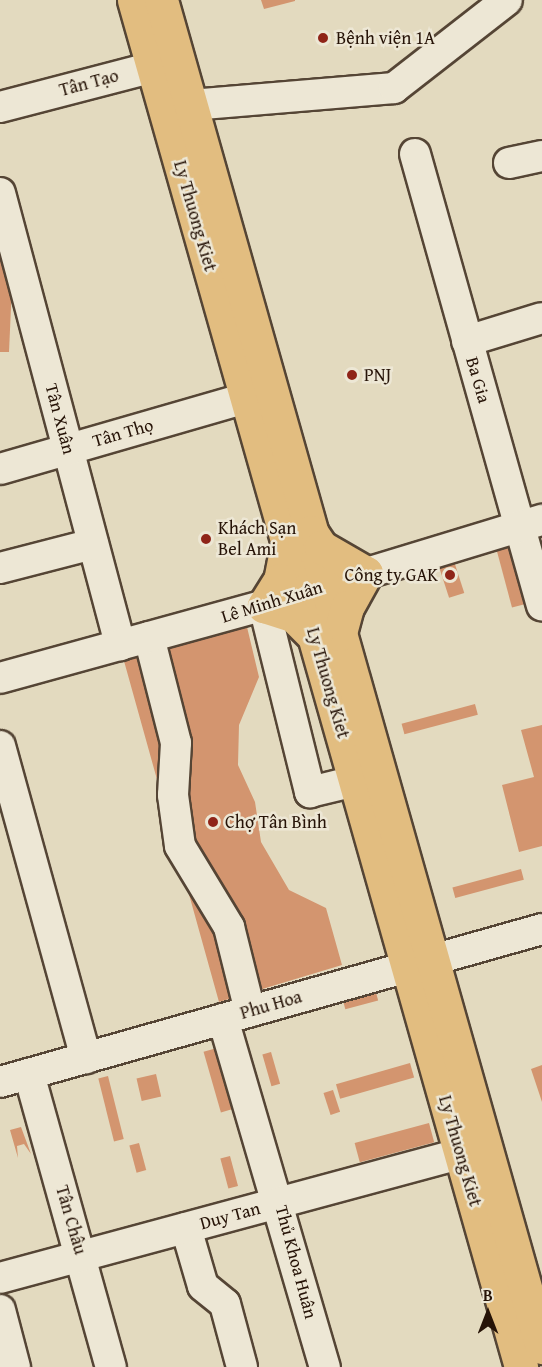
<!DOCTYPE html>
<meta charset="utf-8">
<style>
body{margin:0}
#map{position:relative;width:542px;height:1367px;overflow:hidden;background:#e3dabf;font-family:"Gentium Book Plus",serif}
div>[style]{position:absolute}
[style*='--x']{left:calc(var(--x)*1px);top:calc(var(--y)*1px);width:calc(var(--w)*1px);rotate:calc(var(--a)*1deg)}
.building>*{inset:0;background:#d3956f;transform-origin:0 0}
.roads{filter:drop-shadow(2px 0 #554535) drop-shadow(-2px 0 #554535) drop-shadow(0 2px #554535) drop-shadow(0 -2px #554535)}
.minor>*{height:30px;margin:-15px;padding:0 15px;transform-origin:15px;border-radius:15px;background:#ede7d5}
.major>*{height:33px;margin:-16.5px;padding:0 16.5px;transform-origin:16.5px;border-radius:16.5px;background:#e2bd80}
.dots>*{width:16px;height:16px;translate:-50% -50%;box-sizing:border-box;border:3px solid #ede7d5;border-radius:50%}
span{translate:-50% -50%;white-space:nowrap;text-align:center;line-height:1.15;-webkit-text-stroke:5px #ede7d5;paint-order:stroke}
.poi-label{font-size:18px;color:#261307}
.left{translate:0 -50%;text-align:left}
.right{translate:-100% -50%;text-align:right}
.street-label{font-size:18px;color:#261307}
.north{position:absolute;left:458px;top:1283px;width:60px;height:60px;-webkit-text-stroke:4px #ede7d5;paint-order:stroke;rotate:0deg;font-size:16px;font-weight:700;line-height:24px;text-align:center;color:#261307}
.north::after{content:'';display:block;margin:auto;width:21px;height:27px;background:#261307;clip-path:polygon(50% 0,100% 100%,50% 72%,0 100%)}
</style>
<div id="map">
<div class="building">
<i style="clip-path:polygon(261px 0,295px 0,295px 1px,264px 9px)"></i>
<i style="clip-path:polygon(0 261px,13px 262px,9px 352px,0 352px)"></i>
<i style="left:510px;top:546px;width:60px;height:14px;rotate:75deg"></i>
<i style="left:451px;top:552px;width:43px;height:16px;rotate:72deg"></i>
<i style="clip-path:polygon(247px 627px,259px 677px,239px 725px,238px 765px,255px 802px,261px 842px,289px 890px,326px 908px,342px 965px,219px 1002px,124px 661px)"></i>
<i style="left:475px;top:704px;width:11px;height:76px;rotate:75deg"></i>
<i style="clip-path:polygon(542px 725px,542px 846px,519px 852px,502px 785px,534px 777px,521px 730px)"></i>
<i style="left:521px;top:869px;width:11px;height:71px;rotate:75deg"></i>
<i style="left:374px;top:985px;width:16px;height:34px;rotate:75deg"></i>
<i style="left:217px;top:1048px;width:63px;height:14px;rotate:74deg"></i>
<i style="left:271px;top:1052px;width:33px;height:9px;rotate:74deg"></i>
<i style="left:410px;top:1063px;width:15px;height:77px;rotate:74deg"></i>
<i style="clip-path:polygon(542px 1065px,542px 1102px,531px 1069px)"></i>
<i style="left:156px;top:1074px;width:23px;height:20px;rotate:77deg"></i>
<i style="left:108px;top:1076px;width:65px;height:10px;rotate:76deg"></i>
<i style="left:333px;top:1090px;width:23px;height:10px;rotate:72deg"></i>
<i style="left:429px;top:1123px;width:20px;height:77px;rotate:75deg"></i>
<i style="clip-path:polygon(21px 1127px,31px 1154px,24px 1144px,17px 1146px,18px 1158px,10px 1130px)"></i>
<i style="left:139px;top:1143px;width:28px;height:10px;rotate:75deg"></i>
<i style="left:230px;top:1156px;width:31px;height:10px;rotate:75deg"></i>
</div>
<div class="roads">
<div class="minor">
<i style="--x:191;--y:105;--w:204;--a:-4.8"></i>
<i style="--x:394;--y:88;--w:143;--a:-37.9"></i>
<i style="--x:0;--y:107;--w:182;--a:-14.6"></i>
<i style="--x:415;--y:154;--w:469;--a:74.3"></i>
<i style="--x:509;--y:163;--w:34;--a:-12"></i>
<i style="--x:0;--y:193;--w:468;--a:75.1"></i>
<i style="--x:467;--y:341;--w:78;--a:-17"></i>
<i style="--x:0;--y:469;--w:256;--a:-16.1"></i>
<i style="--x:0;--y:568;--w:96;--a:-14.5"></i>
<i style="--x:344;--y:580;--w:207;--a:-16.9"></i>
<i style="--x:264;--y:606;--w:192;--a:76.1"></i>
<i style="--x:310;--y:792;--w:46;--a:-13.7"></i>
<i style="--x:149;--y:637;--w:109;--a:75.7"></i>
<i style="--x:176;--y:743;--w:52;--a:93.3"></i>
<i style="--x:173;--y:795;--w:51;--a:82.2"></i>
<i style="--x:180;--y:846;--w:95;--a:58.8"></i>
<i style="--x:229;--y:927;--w:87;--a:76"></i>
<i style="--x:0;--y:678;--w:298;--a:-15.4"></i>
<i style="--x:0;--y:746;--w:324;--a:74.6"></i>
<i style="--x:223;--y:1019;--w:363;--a:73.7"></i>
<i style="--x:29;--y:1074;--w:304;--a:74.4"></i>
<i style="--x:0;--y:1082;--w:563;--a:-15.76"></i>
<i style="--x:186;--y:1228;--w:60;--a:73.7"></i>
<i style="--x:203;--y:1286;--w:28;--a:39"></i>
<i style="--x:225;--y:1304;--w:65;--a:74.9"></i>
<i style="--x:0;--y:1278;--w:477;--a:-15.1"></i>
<i style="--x:0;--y:1310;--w:59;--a:75.3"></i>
</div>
<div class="major">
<i style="--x:134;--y:0;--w:1421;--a:74.19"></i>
<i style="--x:161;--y:0;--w:1400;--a:74.21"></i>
<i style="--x:311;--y:532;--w:18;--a:56"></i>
<i style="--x:321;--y:547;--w:52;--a:30"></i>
<i style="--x:366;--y:573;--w:39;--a:119"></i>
<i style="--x:347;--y:607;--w:28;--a:105"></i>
<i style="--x:287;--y:545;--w:36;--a:101"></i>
<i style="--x:280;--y:580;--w:31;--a:122"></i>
<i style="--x:264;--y:606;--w:32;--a:18"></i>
<i style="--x:294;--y:616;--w:30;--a:45"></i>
</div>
</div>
<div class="dots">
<i style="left:323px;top:38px;background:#8f2418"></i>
<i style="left:352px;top:375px;background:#8f2418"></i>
<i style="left:206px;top:539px;background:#8f2418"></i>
<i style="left:450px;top:575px;background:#8f2418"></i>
<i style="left:213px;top:822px;background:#8f2418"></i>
</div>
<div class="poi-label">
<span class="left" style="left:336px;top:38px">Bệnh viện 1A</span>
<span class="left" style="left:364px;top:375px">PNJ</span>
<span class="left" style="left:218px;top:539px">Khách Sạn<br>Bel Ami</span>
<span class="right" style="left:438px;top:575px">Công ty GAK</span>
<span class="left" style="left:225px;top:822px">Chợ Tân Bình</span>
</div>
<div class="street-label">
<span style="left:89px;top:83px;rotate:-15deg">Tân Tạo</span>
<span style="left:195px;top:216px;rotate:74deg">Ly Thuong Kiet</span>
<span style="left:478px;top:380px;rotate:74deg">Ba Gia</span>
<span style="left:60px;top:419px;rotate:75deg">Tân Xuân</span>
<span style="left:123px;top:433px;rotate:-16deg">Tân Thọ</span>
<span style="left:272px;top:602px;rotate:-17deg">Lê Minh Xuân</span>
<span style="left:328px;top:683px;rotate:74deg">Ly Thuong Kiet</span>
<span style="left:271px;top:1005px;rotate:-16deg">Phu Hoa</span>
<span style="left:460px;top:1151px;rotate:74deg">Ly Thuong Kiet</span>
<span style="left:230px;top:1216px;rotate:-15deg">Duy Tan</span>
<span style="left:71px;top:1220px;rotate:74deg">Tân Châu</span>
<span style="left:296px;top:1262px;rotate:75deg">Thủ Khoa Huân</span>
</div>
<div class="north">B</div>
</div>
